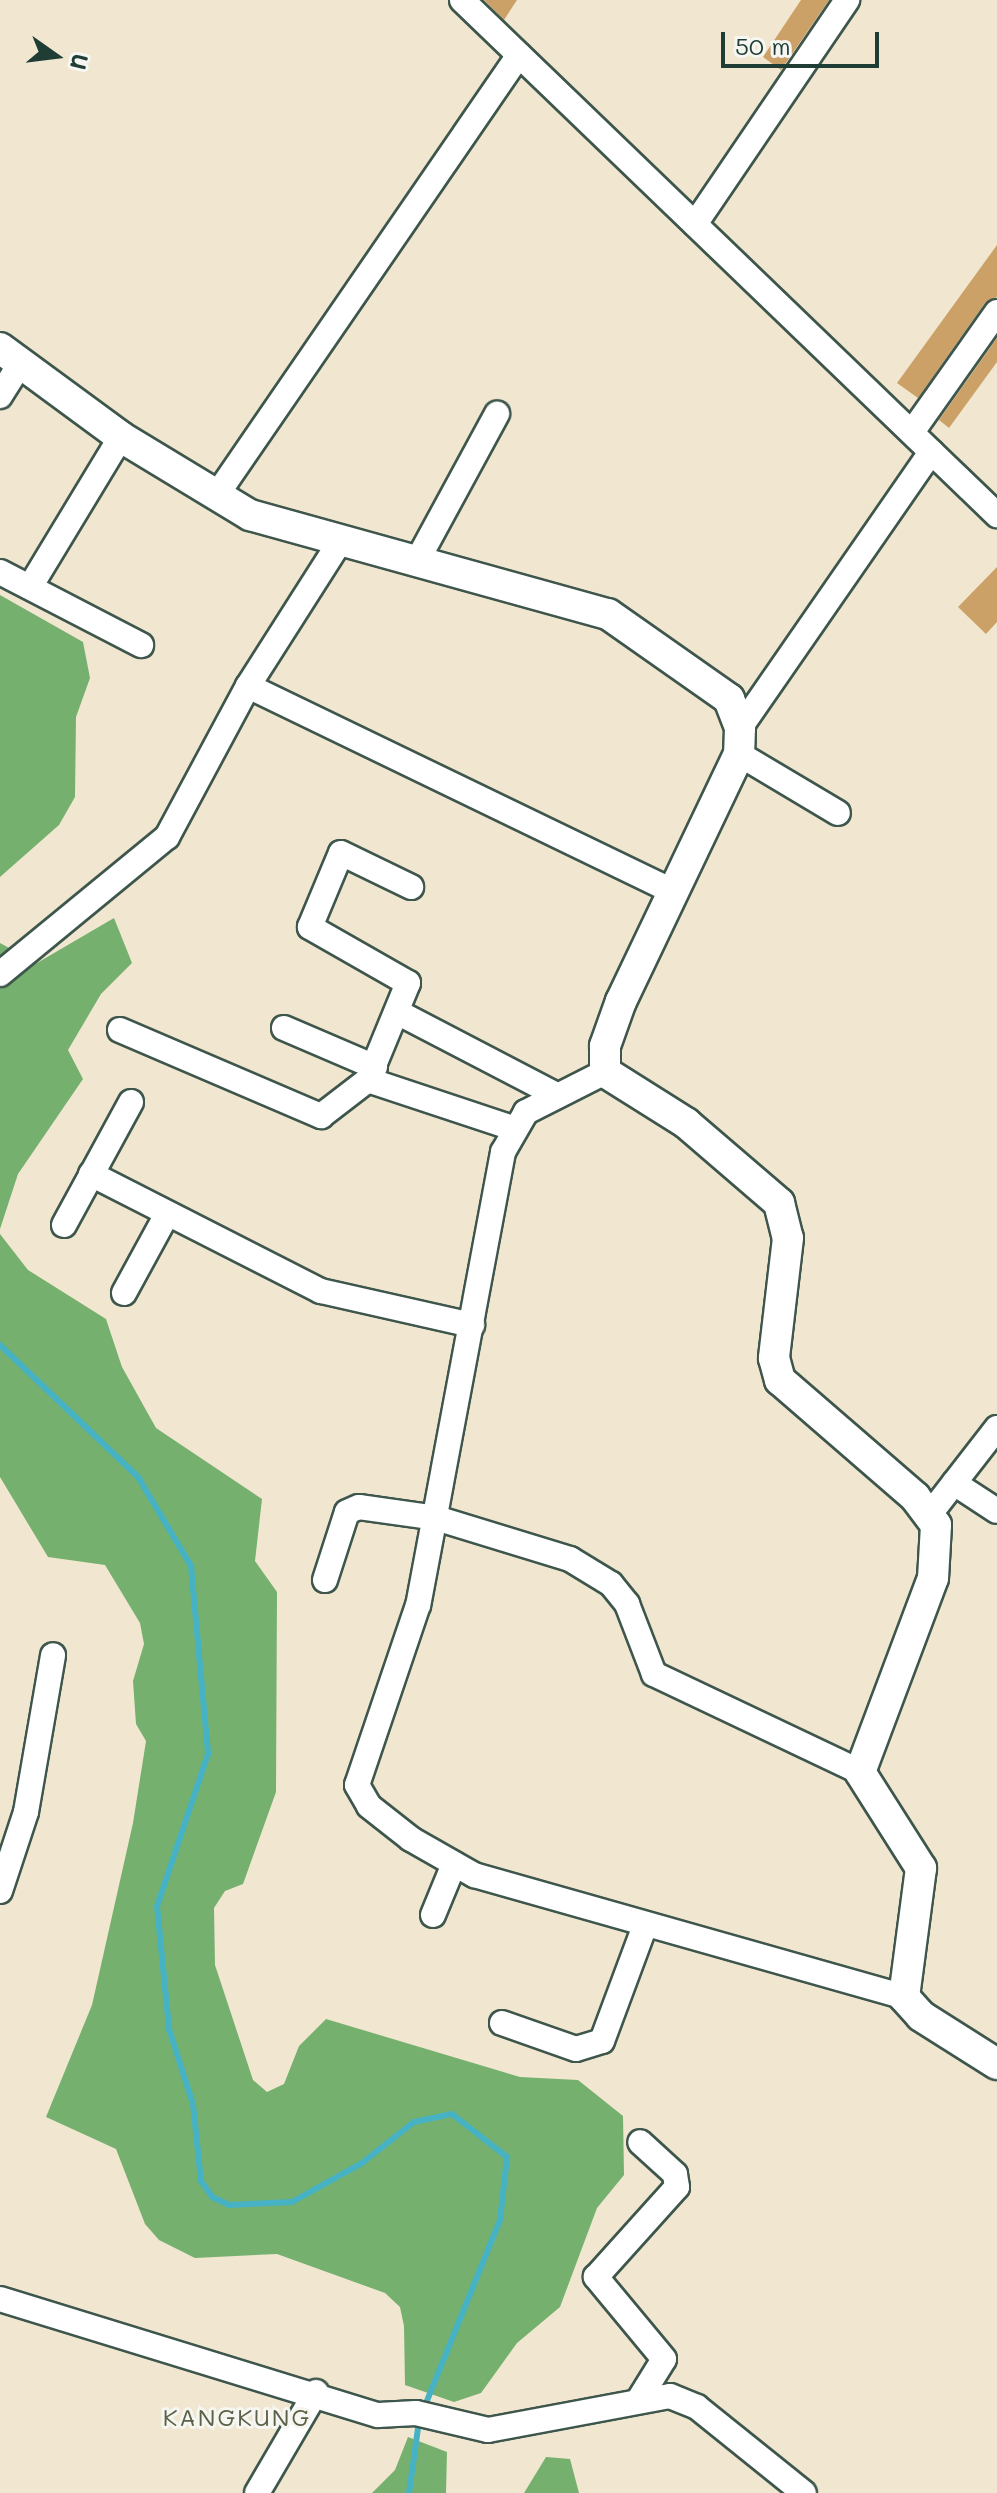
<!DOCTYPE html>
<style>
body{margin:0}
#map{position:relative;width:997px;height:2493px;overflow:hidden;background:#f1e7d1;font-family:Mali,sans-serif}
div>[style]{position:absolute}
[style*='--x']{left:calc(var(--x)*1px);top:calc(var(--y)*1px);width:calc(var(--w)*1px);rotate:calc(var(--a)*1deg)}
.forest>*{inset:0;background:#75b06e}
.stream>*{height:6px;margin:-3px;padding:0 3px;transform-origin:3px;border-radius:3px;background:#46b2c3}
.building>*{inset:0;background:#cca167}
.roads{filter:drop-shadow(2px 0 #3e564c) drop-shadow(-2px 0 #3e564c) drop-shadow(0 2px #3e564c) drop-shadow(0 -2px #3e564c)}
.minor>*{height:24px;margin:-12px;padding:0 12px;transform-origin:12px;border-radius:12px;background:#fff}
.major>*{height:30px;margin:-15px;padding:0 15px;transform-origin:15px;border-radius:15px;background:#fff}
span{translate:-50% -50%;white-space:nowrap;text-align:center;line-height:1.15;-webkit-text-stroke:6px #f6f6f2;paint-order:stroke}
.quarter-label{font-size:24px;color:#5c6046;letter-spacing:2px}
.north{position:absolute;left:16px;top:16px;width:80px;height:80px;-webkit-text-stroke:6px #f6f6f2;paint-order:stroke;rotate:104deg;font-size:22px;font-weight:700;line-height:32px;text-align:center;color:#1f3d34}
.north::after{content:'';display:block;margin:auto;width:28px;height:36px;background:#1f3d34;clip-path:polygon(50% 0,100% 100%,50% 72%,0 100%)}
.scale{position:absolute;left:721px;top:32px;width:158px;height:36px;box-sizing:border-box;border:4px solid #1f3d34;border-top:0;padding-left:10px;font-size:24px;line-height:28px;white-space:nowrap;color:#1f3d34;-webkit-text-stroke:6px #f6f6f2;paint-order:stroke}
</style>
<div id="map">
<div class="forest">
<i style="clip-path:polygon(0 595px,83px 642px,90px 678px,76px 717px,75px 797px,59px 825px,0 877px)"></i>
<i style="clip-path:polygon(114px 918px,132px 963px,101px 994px,68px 1050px,83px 1079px,18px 1174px,0 1229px,0 943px,37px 963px)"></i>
<i style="clip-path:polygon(0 1234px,28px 1270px,106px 1319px,122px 1367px,156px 1428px,262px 1499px,255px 1561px,277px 1592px,276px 1792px,243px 1884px,225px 1891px,214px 1908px,215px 1965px,253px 2080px,267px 2092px,284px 2084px,299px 2046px,326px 2019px,520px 2077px,578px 2080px,623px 2116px,624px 2175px,597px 2208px,560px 2307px,517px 2343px,481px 2393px,454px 2402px,405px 2385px,404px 2326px,400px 2307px,385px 2293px,277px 2254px,195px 2258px,159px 2240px,145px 2224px,116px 2149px,46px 2117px,92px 2005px,133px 1823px,146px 1741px,136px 1724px,133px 1681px,144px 1644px,140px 1623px,105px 1565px,48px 1557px,0 1477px)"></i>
<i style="clip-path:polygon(408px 2437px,447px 2452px,446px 2493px,372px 2493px,395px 2470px)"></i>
<i style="clip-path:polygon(546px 2457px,570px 2459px,579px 2493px,524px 2493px)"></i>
</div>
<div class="stream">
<i style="--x:0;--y:1345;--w:191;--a:43.7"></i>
<i style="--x:138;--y:1477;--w:104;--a:59.2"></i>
<i style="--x:191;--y:1566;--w:189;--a:84.8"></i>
<i style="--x:208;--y:1754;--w:160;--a:108.5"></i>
<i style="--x:157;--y:1906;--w:124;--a:84.4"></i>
<i style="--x:169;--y:2029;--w:79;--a:72.3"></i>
<i style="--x:193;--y:2104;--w:77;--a:84.1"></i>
<i style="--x:201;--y:2181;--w:19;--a:55"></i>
<i style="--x:212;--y:2197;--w:19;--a:25"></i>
<i style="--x:229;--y:2205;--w:63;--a:-2.7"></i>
<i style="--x:292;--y:2202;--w:80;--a:-29.1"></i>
<i style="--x:362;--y:2163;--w:66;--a:-38.3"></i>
<i style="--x:414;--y:2122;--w:39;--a:-12"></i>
<i style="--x:452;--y:2114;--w:70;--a:38"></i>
<i style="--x:507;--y:2157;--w:63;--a:96.3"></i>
<i style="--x:500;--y:2220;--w:206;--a:112"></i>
<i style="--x:409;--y:2493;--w:73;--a:-82.1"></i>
</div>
<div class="building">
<i style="clip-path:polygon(484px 0,517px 0,504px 20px)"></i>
<i style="clip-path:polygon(801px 0,829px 0,781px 70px,763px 57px)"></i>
<i style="clip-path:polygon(997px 245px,997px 297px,985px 303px,918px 398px,897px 383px)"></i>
<i style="clip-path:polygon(997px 338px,997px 362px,949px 428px,939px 420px)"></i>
<i style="clip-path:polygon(997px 567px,997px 622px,986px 634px,958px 607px)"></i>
</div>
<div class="roads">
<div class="minor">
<i style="--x:462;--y:0;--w:743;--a:43.91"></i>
<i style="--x:695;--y:224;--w:271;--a:-55.8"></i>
<i style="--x:0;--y:396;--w:36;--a:-58"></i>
<i style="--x:912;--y:432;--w:147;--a:-54.7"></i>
<i style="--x:216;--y:496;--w:535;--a:-55.51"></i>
<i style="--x:416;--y:563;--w:170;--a:-61.5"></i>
<i style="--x:0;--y:572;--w:159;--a:27.4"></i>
<i style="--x:30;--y:587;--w:175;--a:-58.8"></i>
<i style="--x:248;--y:686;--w:169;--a:-57.5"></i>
<i style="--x:740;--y:728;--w:336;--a:-55.3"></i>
<i style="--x:739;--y:754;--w:115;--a:30.8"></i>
<i style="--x:0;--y:974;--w:216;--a:-39.4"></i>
<i style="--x:167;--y:837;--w:171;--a:-61.8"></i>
<i style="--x:248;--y:686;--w:473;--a:25.8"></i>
<i style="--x:401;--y:1014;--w:174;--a:27.5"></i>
<i style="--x:284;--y:1028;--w:99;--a:23.2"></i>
<i style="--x:120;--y:1030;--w:219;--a:23.2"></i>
<i style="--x:321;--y:1116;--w:59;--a:-37.5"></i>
<i style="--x:368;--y:1080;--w:152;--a:18.4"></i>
<i style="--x:605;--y:1072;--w:89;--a:153.1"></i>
<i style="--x:526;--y:1112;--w:46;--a:119.9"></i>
<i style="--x:503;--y:1152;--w:461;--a:100.6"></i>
<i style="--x:418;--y:1605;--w:190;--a:108.7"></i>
<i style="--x:357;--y:1785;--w:24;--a:60"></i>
<i style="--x:369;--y:1806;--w:53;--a:38.2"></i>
<i style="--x:411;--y:1839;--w:73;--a:29.7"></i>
<i style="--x:474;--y:1875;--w:447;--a:15.8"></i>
<i style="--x:368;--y:1080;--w:105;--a:-67.6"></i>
<i style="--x:408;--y:983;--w:113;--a:-150.3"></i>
<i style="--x:310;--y:927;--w:80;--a:-67.3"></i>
<i style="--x:341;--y:853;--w:78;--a:25.9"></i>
<i style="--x:91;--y:1174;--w:258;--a:27"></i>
<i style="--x:321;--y:1291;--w:155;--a:12.7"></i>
<i style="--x:64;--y:1225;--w:140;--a:-61.4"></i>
<i style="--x:124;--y:1293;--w:90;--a:-61.4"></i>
<i style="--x:954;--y:1483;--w:51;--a:33.1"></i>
<i style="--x:930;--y:1514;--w:109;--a:-52.1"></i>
<i style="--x:325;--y:1580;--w:71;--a:-72.1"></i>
<i style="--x:347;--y:1512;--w:13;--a:-23"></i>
<i style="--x:359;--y:1507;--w:78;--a:8.1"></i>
<i style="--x:436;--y:1518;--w:140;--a:17"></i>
<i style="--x:570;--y:1559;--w:48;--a:31.4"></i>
<i style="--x:611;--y:1584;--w:26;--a:51"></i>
<i style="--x:627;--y:1604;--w:75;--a:68.9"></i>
<i style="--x:654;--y:1674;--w:228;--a:25.4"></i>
<i style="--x:0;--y:1891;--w:83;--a:-71.8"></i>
<i style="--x:26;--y:1812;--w:159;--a:-80.2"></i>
<i style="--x:433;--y:1915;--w:55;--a:-67.6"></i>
<i style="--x:502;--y:2023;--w:78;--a:19.4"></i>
<i style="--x:576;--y:2049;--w:27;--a:-17"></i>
<i style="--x:602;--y:2041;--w:121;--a:-69.6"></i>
<i style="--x:0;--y:2299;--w:395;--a:17.1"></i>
<i style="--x:378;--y:2415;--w:38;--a:-3"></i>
<i style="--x:416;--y:2413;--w:74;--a:13.3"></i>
<i style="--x:488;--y:2430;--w:185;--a:-10.6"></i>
<i style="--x:670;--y:2396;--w:29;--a:22"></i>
<i style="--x:697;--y:2407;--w:137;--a:38.8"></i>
<i style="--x:638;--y:2401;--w:49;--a:-58.2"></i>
<i style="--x:664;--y:2359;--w:107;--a:-129.7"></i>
<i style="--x:596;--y:2277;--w:121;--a:-48"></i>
<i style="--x:677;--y:2187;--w:13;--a:-99"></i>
<i style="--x:675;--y:2174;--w:47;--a:-137.6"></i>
<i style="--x:257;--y:2493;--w:117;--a:-59.7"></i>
</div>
<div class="major">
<i style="--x:0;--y:348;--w:150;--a:36.3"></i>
<i style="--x:121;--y:437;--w:151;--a:31.2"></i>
<i style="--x:250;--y:515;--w:371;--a:15.5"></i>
<i style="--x:608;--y:614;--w:148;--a:35.1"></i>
<i style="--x:729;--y:699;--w:31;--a:69"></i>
<i style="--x:740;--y:728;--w:26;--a:92"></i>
<i style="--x:739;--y:754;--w:274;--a:115.5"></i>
<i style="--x:621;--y:1001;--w:48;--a:109.6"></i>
<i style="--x:605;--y:1046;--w:26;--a:90"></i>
<i style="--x:605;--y:1072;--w:96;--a:32.2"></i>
<i style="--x:686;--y:1123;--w:123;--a:40.7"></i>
<i style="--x:779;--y:1203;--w:36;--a:76"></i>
<i style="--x:788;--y:1238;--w:121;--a:96.7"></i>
<i style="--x:774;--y:1358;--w:23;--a:75"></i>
<i style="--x:780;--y:1380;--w:179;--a:40.9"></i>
<i style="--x:915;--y:1497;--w:35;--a:53"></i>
<i style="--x:936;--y:1525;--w:53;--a:93.2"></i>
<i style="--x:933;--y:1578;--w:207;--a:110.6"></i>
<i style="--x:860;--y:1772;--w:114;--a:57.6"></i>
<i style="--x:921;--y:1868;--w:130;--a:97.5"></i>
<i style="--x:904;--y:1997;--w:25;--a:48"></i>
<i style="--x:921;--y:2016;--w:90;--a:32.3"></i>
</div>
</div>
<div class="quarter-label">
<span style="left:237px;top:2417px">KANGKUNG</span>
</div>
<div class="north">U</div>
<div class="scale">50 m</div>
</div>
